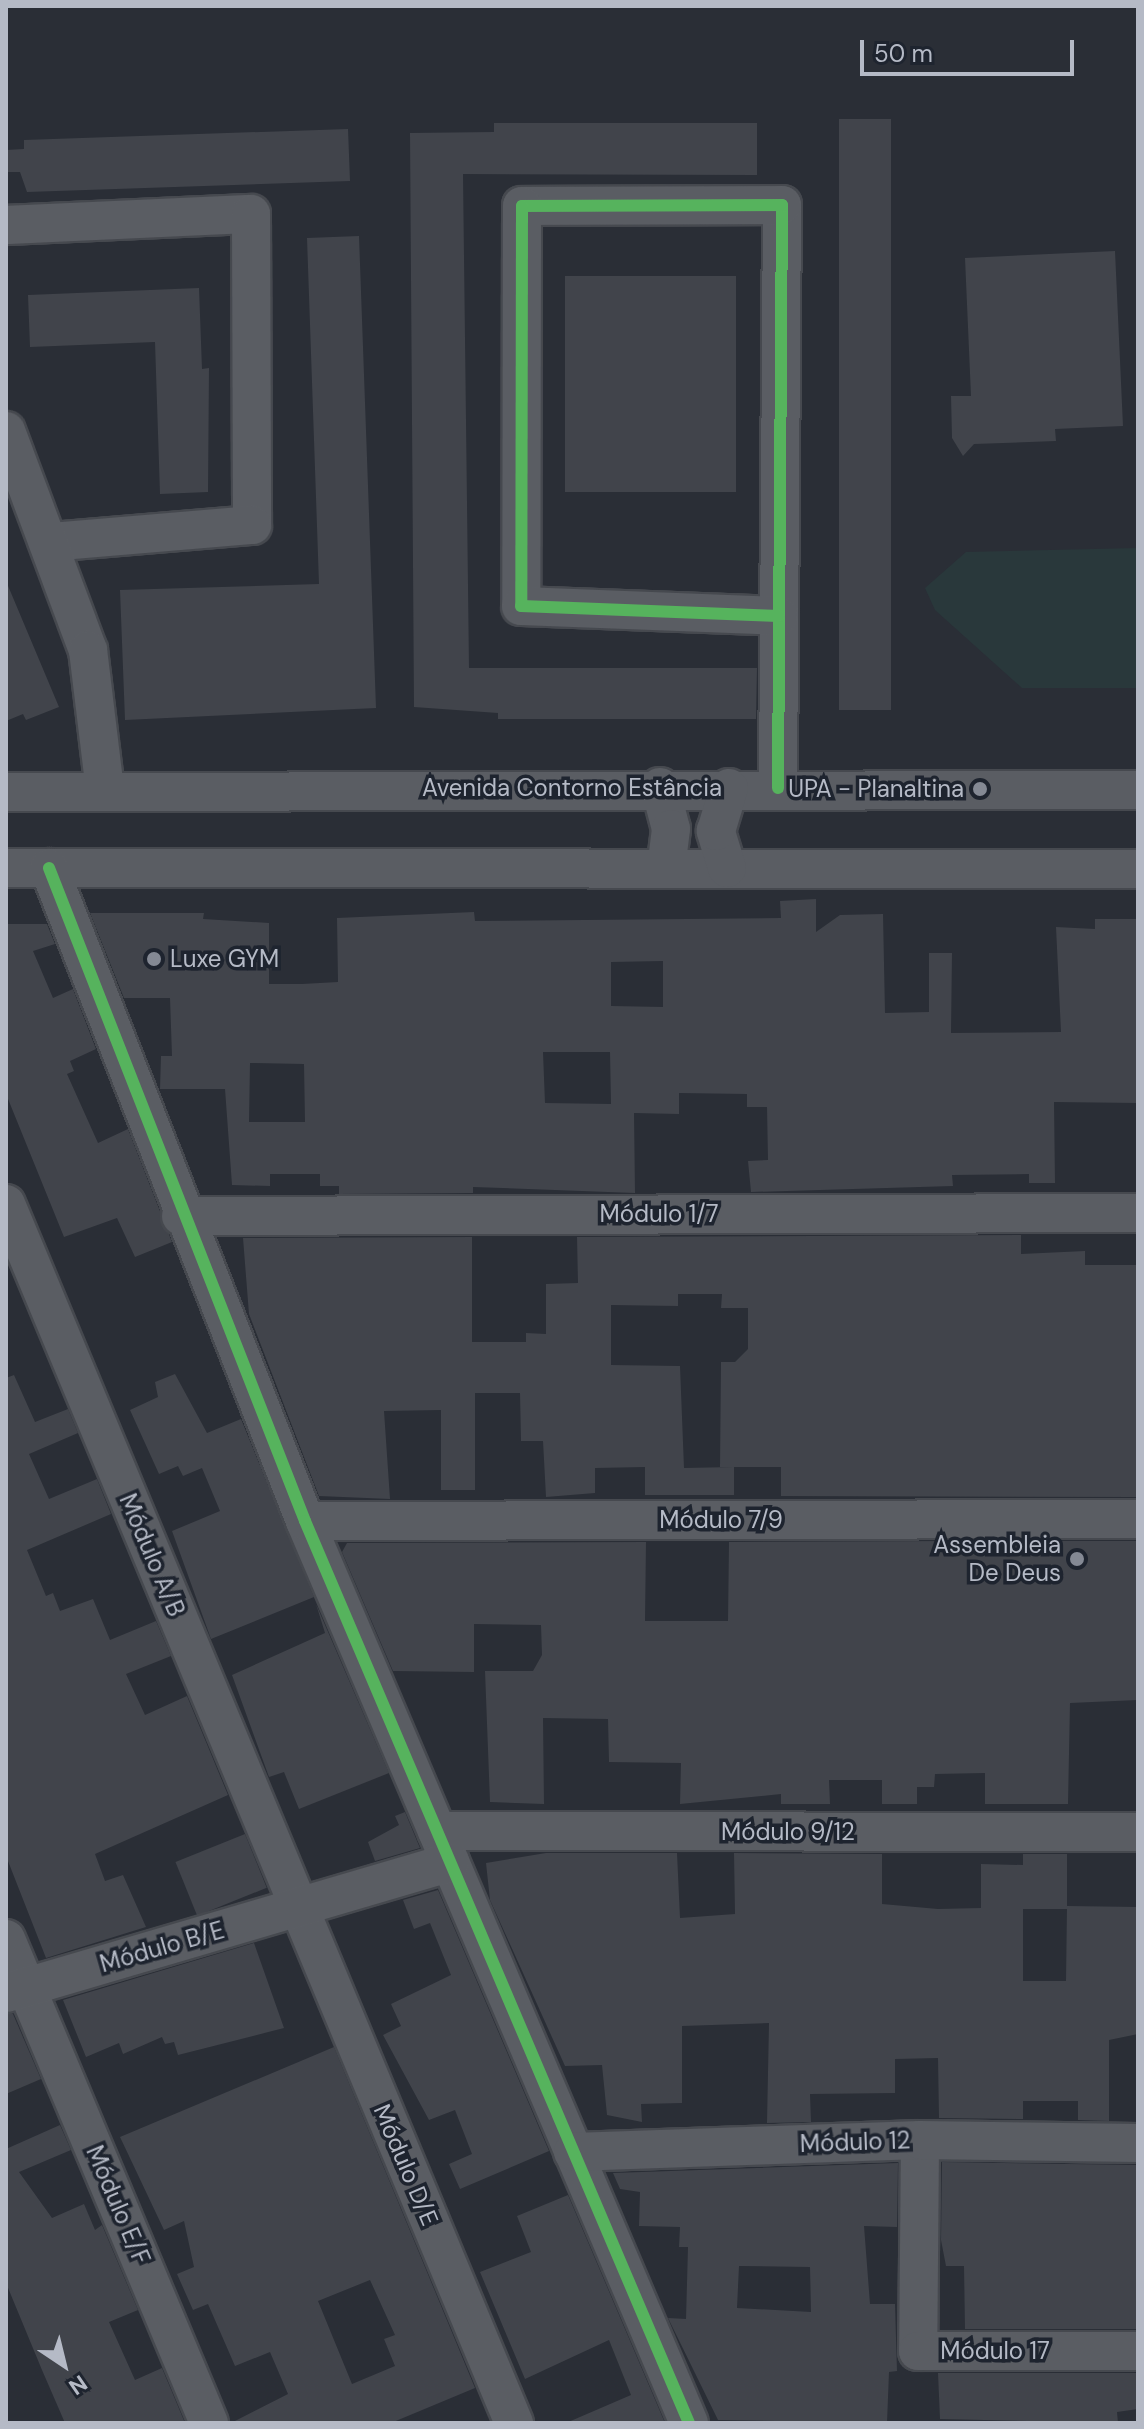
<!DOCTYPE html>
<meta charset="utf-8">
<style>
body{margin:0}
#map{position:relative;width:1144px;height:2429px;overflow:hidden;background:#2a2e36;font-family:"DM Sans",sans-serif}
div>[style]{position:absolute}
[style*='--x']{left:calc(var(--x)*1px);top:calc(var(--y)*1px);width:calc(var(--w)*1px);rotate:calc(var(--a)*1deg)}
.green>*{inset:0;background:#29383b}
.building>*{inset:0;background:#41444b;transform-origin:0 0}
.roads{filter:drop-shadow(2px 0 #46494f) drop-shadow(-2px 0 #46494f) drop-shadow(0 2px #46494f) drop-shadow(0 -2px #46494f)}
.minor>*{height:38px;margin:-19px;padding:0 19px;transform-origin:19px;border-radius:19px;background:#5a5d63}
.cycleway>*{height:12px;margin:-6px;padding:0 6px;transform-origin:6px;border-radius:6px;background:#56b35d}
.dots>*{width:22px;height:22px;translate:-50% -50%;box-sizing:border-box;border:4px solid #1e242f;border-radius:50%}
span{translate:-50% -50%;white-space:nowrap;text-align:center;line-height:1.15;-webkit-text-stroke:7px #1e242f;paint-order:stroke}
.street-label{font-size:24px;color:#b5bac6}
.poi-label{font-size:24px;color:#b5bac6}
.right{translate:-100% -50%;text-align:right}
.left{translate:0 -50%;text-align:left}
.frame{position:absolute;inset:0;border:8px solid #b5bac6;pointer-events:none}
.north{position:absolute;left:24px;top:2325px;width:80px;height:80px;-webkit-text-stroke:6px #1e242f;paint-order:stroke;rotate:145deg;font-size:22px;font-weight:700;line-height:32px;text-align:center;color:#b5bac6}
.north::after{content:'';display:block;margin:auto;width:28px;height:36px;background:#b5bac6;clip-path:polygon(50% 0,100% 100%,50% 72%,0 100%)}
.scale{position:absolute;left:860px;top:40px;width:214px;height:36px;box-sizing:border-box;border:4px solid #b5bac6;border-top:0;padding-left:10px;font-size:24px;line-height:28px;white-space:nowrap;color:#b5bac6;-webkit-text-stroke:6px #1e242f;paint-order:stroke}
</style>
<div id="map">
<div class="green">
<i style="clip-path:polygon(1138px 548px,1138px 688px,1022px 688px,935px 610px,925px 588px,966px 552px)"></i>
</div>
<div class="building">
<i style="left:891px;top:119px;width:591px;height:52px;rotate:90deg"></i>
<i style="clip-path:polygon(494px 123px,757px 123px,757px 175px,463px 174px,469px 668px,757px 668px,756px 719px,498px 719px,498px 713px,414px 707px,410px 133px,494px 132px)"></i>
<i style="clip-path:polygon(348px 129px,350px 181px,27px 192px,20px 172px,6px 172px,6px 150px,24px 149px,24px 140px)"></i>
<i style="clip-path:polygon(359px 236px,376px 708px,125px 720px,120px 590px,319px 584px,307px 238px)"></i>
<i style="clip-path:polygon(1115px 251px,1123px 426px,1055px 429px,1056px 441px,974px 444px,963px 456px,952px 438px,951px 396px,971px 396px,965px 258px)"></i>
<i style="left:565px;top:276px;width:171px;height:216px"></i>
<i style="clip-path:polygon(199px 288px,202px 369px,209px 368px,208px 492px,160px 494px,155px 342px,30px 347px,28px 295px)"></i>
<i style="clip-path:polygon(6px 581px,59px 707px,26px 720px,23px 714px,6px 721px)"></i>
<i style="clip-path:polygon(evenodd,816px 899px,816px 932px,840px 915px,883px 914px,885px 1013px,929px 1012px,929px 953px,952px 953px,951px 1033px,1061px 1032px,1056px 927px,1095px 929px,1095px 919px,1138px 919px,1138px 1103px,1054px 1102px,1055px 1183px,1029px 1183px,1029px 1174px,952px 1175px,953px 1186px,751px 1192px,748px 1161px,768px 1160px,767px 1107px,747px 1107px,747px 1094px,679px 1093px,679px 1114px,634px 1113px,635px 1193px,473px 1187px,473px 1193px,339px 1194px,339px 1186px,320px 1186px,320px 1174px,270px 1174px,270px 1186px,232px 1185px,225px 1089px,160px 1089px,161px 1056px,172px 1056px,170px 998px,124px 998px,90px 913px,204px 913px,203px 919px,269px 923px,269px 984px,302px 984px,338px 982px,337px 918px,474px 912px,475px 921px,781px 918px,780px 901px,816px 899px,663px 961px,663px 1007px,611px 1006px,611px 962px,663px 961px,816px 899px,543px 1052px,610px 1052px,611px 1104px,545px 1103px,543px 1052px,816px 899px,250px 1063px,304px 1064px,305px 1122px,249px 1122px,250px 1063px)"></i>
<i style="clip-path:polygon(6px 924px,47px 924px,55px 944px,33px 951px,53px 998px,73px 989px,96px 1049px,70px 1061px,74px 1071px,67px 1074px,98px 1143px,128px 1129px,172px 1242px,135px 1257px,117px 1218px,64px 1237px,6px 1094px)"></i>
<i style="clip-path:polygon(1021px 1235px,1021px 1254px,1085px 1251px,1085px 1265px,1138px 1265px,1138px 1497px,781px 1496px,781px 1467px,720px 1467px,721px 1362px,735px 1362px,748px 1349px,748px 1308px,721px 1308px,722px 1294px,678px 1294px,678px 1306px,611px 1305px,611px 1365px,680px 1366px,684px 1468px,734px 1467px,734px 1495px,645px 1495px,645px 1467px,595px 1468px,595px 1493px,546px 1497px,543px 1441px,521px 1441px,520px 1393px,475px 1393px,475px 1490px,441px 1490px,441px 1410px,384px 1411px,390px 1499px,319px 1496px,249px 1314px,243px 1238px,472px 1237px,472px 1342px,526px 1342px,526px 1333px,546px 1334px,546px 1284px,578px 1283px,577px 1237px)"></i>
<i style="clip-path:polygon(175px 1374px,207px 1433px,241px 1419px,314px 1597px,211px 1639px,172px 1531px,220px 1511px,202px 1468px,183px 1476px,178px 1466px,159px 1474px,130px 1410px,158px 1397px,155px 1382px)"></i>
<i style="clip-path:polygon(14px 1375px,35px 1422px,68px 1409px,78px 1433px,29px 1454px,49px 1499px,97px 1479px,111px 1514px,27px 1550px,46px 1596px,53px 1593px,60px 1611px,93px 1599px,110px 1640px,156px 1621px,171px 1656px,126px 1674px,145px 1715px,187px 1696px,228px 1795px,95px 1854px,105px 1881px,123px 1875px,146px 1927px,46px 1958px,6px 1856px,6px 1378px)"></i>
<i style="clip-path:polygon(954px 1541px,1138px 1541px,1138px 1700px,1070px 1703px,1068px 1804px,985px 1804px,985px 1773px,935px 1774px,934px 1787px,917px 1787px,917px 1804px,882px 1804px,882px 1780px,829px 1780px,830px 1804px,781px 1804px,781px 1794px,680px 1804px,681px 1763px,609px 1762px,608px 1719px,543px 1718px,544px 1804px,490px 1802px,485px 1671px,533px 1671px,542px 1655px,541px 1625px,474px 1624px,474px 1672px,393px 1671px,342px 1552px,347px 1543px,646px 1542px,645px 1621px,728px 1621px,729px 1542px)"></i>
<i style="clip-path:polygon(316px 1604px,389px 1773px,299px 1809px,284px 1772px,269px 1777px,232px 1675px,325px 1633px)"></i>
<i style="clip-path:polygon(405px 1812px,420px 1848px,375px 1861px,368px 1842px,399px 1825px,395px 1816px)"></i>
<i style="left:245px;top:1834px;width:58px;height:75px;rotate:68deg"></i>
<i style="clip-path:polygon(546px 1853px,677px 1853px,680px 1918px,735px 1914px,734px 1853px,882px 1854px,882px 1904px,938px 1909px,981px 1908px,981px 1864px,1023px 1865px,1023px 1854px,1067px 1854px,1067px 1909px,1023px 1909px,1023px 1981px,1066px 1981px,1067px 1906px,1138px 1907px,1138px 2034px,1109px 2040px,1109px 2121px,1078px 2120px,1078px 2101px,1023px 2101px,1023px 2119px,939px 2118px,938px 2058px,895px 2059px,895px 2093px,810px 2094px,811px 2122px,767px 2123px,769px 2023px,682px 2026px,682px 2103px,641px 2104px,642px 2122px,607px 2115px,602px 2065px,565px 2066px,490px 1900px,486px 1863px)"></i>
<i style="clip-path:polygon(438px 1890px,549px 2151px,460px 2189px,449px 2164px,472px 2154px,455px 2110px,429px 2120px,383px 2035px,401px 2026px,391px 2004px,451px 1975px,430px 1923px,414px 1929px,403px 1900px)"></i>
<i style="clip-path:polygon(254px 1943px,284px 2028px,178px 2055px,174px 2042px,165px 2044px,162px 2037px,123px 2054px,119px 2043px,86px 2057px,63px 2000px)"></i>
<i style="clip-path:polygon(6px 2014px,13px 2014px,41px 2079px,6px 2094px)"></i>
<i style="clip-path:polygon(evenodd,334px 2047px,475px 2388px,391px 2423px,231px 2423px,288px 2394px,270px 2352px,235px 2366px,208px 2304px,193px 2310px,177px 2274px,194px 2267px,184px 2221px,164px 2230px,120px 2137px,334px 2047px,370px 2280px,395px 2335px,384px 2339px,395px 2366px,352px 2384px,318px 2301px,370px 2280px)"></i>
<i style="clip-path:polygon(60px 2125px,71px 2150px,19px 2172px,52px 2218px,84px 2204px,95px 2230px,102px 2225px,138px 2310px,109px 2322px,135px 2380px,162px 2368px,185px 2423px,65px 2423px,42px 2370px,6px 2283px,6px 2149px)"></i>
<i style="clip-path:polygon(942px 2162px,1138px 2165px,1138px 2329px,965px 2329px,964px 2266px,946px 2266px,941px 2240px)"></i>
<i style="clip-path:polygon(evenodd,898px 2163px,897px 2227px,864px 2226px,870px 2304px,895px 2304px,897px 2371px,889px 2372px,887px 2423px,718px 2420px,668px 2318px,686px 2319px,688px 2247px,679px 2247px,680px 2227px,639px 2226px,640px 2192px,620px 2189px,613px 2173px,898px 2163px,739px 2266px,810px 2267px,811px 2312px,737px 2308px,739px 2266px)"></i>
<i style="clip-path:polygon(568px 2195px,665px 2423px,566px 2423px,631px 2395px,609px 2340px,525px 2379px,480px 2272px,531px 2252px,517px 2216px)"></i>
<i style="clip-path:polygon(1138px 2373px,1138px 2409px,1117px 2412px,1118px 2423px,940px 2419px,938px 2373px)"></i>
</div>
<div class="roads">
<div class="minor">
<i style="--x:6;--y:225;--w:245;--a:-2.6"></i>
<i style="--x:251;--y:214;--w:311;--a:89.8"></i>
<i style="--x:252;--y:525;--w:203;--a:175.2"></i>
<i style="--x:6;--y:431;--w:234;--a:69.5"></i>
<i style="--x:88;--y:650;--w:142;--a:83.1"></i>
<i style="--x:660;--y:787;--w:43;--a:75.3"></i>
<i style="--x:671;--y:829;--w:40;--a:97.1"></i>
<i style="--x:778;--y:788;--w:583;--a:-89.61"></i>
<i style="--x:782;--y:205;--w:260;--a:179.8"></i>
<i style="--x:522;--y:206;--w:400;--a:90.1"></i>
<i style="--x:521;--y:606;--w:258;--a:2.2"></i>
<i style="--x:6;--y:792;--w:1132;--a:-0.1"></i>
<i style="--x:6;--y:868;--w:1132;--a:0.05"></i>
<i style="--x:49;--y:868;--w:701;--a:68.59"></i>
<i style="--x:305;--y:1521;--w:980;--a:66.94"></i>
<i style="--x:727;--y:868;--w:39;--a:-107"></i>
<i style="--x:716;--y:831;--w:45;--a:-73.2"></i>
<i style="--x:6;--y:1204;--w:1321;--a:67.38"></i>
<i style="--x:181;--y:1216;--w:957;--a:-0.18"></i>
<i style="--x:305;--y:1521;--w:833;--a:-0.14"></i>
<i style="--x:437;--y:1831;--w:701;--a:0.08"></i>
<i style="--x:6;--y:1939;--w:525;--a:67.25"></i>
<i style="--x:6;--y:1993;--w:463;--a:-16.4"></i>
<i style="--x:920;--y:2140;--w:211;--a:90.5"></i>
<i style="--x:918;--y:2351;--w:220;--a:0"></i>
<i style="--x:573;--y:2152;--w:347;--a:-2"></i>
<i style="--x:920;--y:2140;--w:218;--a:0.8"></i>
</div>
</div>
<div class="cycleway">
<i style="--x:778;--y:788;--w:583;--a:-89.61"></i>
<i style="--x:782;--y:205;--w:260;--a:179.8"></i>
<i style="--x:522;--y:206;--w:400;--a:90.1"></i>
<i style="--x:521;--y:606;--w:258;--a:2.2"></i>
<i style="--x:49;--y:868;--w:701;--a:68.59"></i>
<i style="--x:305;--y:1521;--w:980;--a:66.94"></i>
</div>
<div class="dots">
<i style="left:980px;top:789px;background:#848994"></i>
<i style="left:154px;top:959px;background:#848994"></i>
<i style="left:1077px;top:1559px;background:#848994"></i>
</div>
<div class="street-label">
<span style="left:572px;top:788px">Avenida Contorno Estância</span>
<span style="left:659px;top:1214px">Módulo 1/7</span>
<span style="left:721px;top:1520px">Módulo 7/9</span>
<span style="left:152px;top:1555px;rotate:67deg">Módulo A/B</span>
<span style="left:788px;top:1832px">Módulo 9/12</span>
<span style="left:162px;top:1947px;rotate:-16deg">Módulo B/E</span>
<span style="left:855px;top:2142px;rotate:-2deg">Módulo 12</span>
<span style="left:406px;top:2165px;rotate:67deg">Módulo D/E</span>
<span style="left:118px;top:2205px;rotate:67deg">Módulo E/F</span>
<span style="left:995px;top:2351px">Módulo 17</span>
</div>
<div class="poi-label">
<span class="right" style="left:964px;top:789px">UPA - Planaltina</span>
<span class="left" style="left:170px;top:959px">Luxe GYM</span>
<span class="right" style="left:1061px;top:1559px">Assembleia<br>De Deus</span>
</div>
<div class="frame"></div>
<div class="north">N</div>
<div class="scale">50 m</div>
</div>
